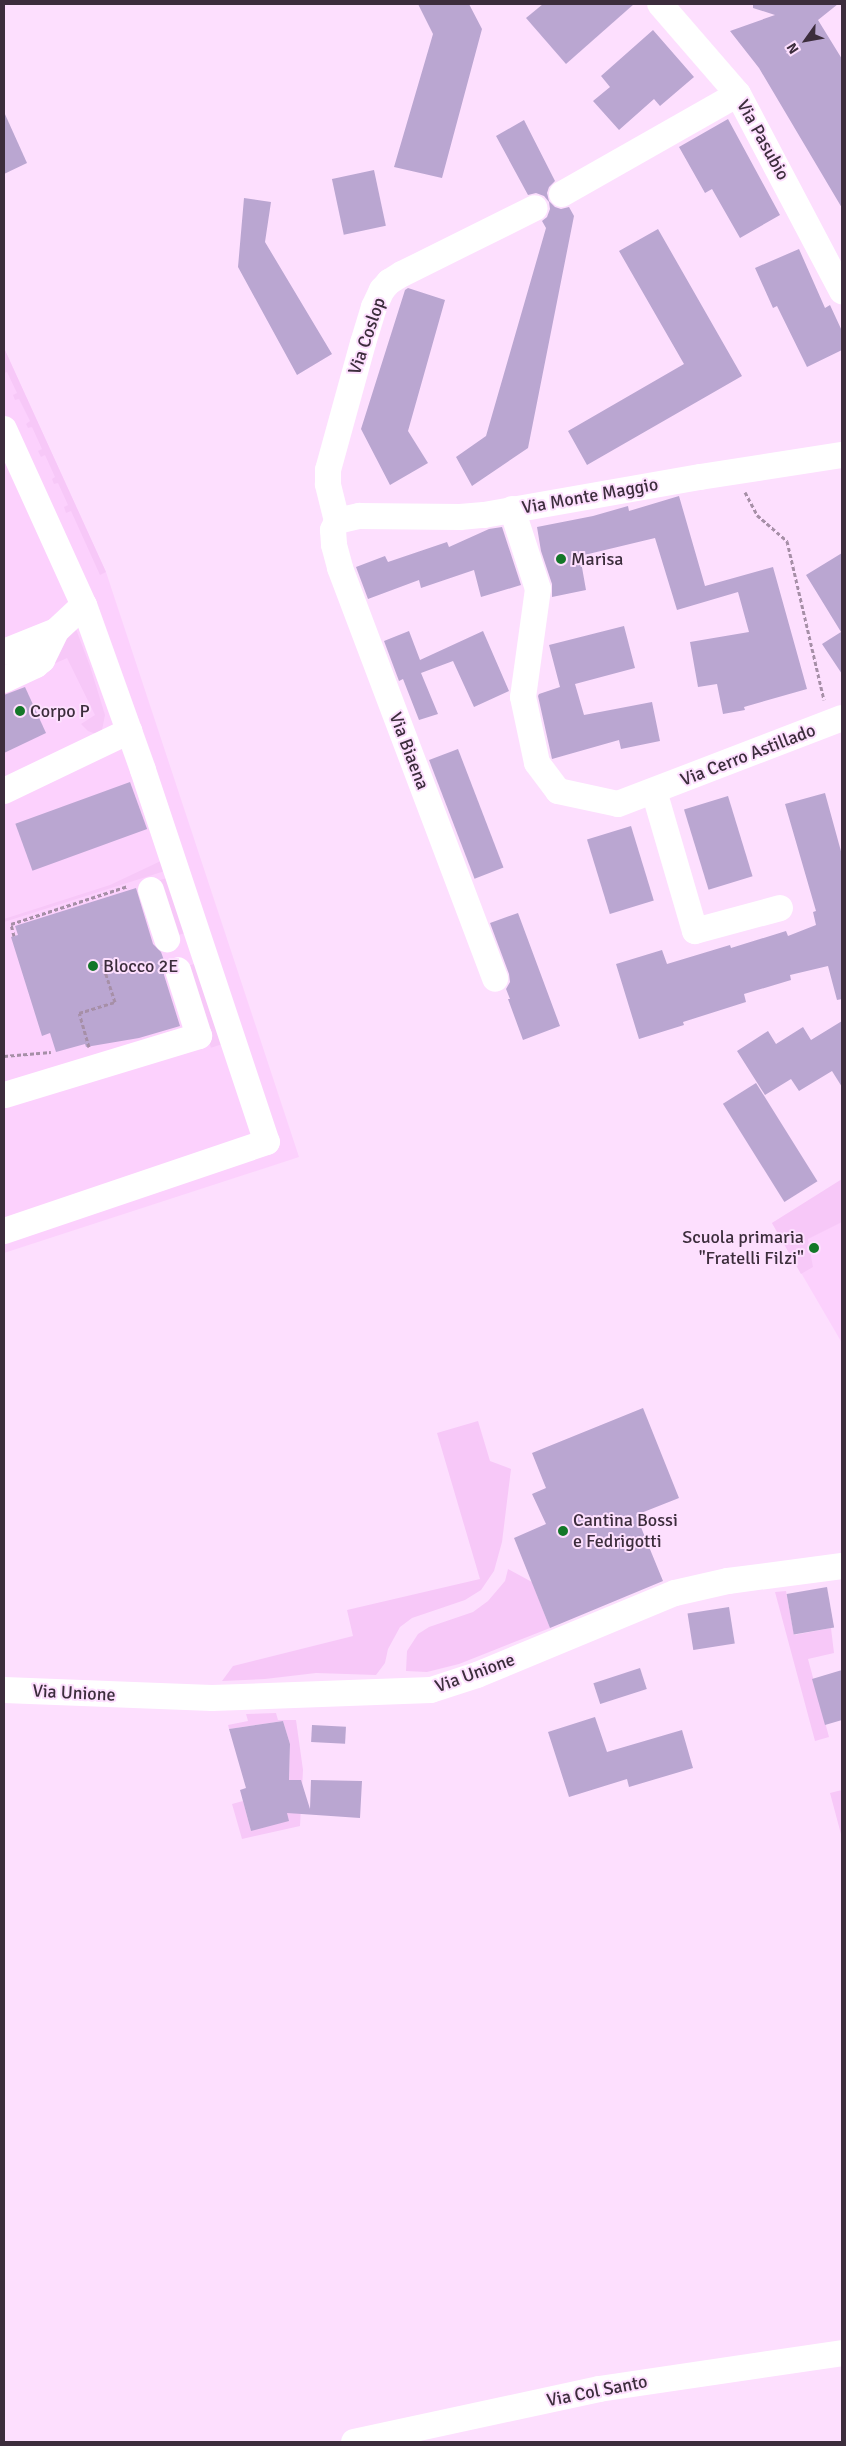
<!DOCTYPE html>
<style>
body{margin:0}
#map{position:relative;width:846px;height:2446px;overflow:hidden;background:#fddffe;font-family:Signika,sans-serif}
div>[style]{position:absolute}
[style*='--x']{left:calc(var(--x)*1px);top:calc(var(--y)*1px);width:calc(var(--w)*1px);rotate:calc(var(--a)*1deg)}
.built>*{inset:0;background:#fcd1fd}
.green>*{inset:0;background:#f7c8f8;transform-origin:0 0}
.building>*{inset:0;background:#baa6d1;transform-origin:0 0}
.path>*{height:3px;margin-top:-1.5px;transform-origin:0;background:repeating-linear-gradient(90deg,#a68fa7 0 4px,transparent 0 6.5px)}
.minor>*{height:26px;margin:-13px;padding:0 13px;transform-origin:13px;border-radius:13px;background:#fff}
.dots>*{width:14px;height:14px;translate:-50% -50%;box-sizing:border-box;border:2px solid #fddffe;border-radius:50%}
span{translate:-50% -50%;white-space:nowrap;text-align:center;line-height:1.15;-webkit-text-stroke:4px #fddffe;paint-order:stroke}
.street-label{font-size:18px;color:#3c2d3c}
.poi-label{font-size:18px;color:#3c2d3c}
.left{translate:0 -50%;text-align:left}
.right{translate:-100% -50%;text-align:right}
.frame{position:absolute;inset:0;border:5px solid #3c2d3c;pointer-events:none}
.north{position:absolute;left:781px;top:15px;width:50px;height:50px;-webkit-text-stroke:4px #fddffe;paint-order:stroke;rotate:238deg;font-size:14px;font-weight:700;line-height:20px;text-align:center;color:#3c2d3c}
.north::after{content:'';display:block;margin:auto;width:18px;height:22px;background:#3c2d3c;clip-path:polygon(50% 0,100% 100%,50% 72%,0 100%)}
</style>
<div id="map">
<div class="built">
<i style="clip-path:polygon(4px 348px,106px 572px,299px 1157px,4px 1253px)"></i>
<i style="clip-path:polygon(842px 1180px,842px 1343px,772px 1223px)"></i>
</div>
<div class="green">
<i style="clip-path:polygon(4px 348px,106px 572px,100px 575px,71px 511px,66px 513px,64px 507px,68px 505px,58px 483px,54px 484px,52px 479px,55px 477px,45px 455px,41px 457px,38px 451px,42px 449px,32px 427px,28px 428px,26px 424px,30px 421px,19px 399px,15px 400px,13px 395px,17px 393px,7px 372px,4px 373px)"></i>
<i style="clip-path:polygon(74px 624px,90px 666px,105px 715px,102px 730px,96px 734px,88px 731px,81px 724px,95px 715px,67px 658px,45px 668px)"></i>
<i style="clip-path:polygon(165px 859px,168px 870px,4px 922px,4px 919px,110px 885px)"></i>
<i style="left:170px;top:877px;width:58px;height:14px;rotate:73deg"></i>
<i style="left:197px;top:963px;width:85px;height:13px;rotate:72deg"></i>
<i style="clip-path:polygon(842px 1179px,842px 1222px,808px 1239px,813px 1267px,801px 1274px,772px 1223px)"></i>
<i style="clip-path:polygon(478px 1421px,490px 1461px,511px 1469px,502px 1542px,494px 1571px,481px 1590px,465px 1600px,412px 1618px,400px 1627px,388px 1649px,385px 1663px,376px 1675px,316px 1673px,265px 1679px,222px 1681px,233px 1666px,353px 1636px,347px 1610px,480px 1579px,437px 1433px)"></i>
<i style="clip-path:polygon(508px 1569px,532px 1582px,550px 1628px,459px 1664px,427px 1672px,406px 1671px,407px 1651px,418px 1634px,429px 1627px,473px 1612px,488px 1601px,505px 1581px)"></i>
<i style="clip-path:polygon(786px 1591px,794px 1635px,831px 1628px,834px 1653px,808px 1659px,829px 1737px,815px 1741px,775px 1592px)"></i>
<i style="clip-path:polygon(276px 1713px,278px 1720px,296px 1720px,303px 1770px,300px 1826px,242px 1839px,232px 1804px,243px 1801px,251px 1831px,283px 1800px,289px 1784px,290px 1744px,283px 1721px,229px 1729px,228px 1725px,248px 1721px,246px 1714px)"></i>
<i style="clip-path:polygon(842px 1790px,842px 1838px,830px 1793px)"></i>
</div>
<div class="building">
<i style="clip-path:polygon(418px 4px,469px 4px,482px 29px,442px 178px,394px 167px,433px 34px)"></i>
<i style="clip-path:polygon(543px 4px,634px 4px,566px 64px,526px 18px)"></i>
<i style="clip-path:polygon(753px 4px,838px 4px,818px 20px,842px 59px,842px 208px,759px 68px,730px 31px,775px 15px,753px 8px)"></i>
<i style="clip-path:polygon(653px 30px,694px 77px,660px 106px,654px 99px,619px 130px,593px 101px,610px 87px,601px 76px)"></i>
<i style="clip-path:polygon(4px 112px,27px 163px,4px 174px)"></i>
<i style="clip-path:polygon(728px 119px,780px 215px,740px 238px,712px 189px,705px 193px,679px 147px)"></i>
<i style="clip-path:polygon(524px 120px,555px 181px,549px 187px,547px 193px,549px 201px,555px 207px,561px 209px,569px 207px,574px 216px,528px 448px,472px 486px,456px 457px,486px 436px,546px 228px,542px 221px,547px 217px,550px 209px,549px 202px,544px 196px,536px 193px,528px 195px,496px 136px)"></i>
<i style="left:374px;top:170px;width:57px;height:43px;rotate:78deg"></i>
<i style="clip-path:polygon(244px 198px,271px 202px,265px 242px,332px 354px,297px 375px,238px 267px)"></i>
<i style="clip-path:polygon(658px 229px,742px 376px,587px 465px,568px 431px,684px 364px,619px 251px)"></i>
<i style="clip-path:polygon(799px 249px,825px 308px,830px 305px,842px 331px,842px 350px,807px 367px,777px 306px,773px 308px,755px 268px)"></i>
<i style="clip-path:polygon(408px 288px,445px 300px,408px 431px,428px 463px,390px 485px,361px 429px,405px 290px)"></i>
<i style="clip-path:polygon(679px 496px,705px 586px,773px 567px,807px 689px,744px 707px,745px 710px,723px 714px,717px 684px,698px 687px,690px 642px,749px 632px,738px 592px,677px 610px,655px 538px,580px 556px,586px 590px,552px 597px,552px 584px,541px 551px,537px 527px,593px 516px,628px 506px,629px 511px)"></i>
<i style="clip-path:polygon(502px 527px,521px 585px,481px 597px,474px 570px,421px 588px,419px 580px,368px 599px,356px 567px,385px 556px,388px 562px,447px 542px,449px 547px,489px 529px)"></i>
<i style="clip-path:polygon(842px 553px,842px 674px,822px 644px,841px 632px,806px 575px)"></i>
<i style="clip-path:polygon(624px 626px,635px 668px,575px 684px,584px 715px,652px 702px,660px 741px,621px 749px,619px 740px,552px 759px,538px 696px,539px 694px,560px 687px,549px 645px)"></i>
<i style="clip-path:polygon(409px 631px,420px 660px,483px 631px,509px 691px,474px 707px,453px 661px,421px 673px,438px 714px,419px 720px,403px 679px,399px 681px,384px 641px)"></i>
<i style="clip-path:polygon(25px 687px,46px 733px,4px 753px,4px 695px)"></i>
<i style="left:458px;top:749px;width:127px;height:31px;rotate:69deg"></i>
<i style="left:130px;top:782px;width:50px;height:122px;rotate:70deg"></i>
<i style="clip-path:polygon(825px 793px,842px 855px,842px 999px,837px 1000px,828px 966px,790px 975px,791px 980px,744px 994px,746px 1002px,683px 1022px,684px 1025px,639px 1039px,616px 964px,662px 950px,667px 964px,730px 945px,731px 948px,786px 931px,788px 936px,816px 925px,813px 912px,816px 911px,785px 804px)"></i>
<i style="left:728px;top:796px;width:84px;height:46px;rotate:73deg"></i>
<i style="left:631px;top:826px;width:78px;height:46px;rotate:73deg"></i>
<i style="clip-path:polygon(136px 888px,153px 944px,161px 952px,165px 963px,164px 975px,180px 1026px,139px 1038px,86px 1047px,85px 1044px,56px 1052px,50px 1033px,42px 1036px,11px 937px,18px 935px,15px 926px)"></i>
<i style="clip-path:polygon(518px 913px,560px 1026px,523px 1040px,508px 999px,510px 999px,506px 989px,510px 982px,509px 974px,490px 923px)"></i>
<i style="clip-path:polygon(842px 1021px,842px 1087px,832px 1071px,799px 1091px,791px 1079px,765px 1095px,737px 1051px,768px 1031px,776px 1044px,803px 1027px,811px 1040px)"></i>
<i style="left:756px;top:1083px;width:116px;height:39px;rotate:58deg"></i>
<i style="clip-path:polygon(643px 1408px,679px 1498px,636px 1515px,663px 1581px,550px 1628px,514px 1538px,546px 1524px,532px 1494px,546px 1488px,532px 1453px)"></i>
<i style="left:827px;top:1587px;width:41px;height:41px;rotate:80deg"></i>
<i style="left:729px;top:1607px;width:37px;height:42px;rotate:81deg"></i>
<i style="left:640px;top:1668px;width:22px;height:49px;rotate:72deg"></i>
<i style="clip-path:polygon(842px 1670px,842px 1720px,825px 1725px,812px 1679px)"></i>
<i style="clip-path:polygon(595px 1717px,607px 1752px,682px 1730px,693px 1768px,629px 1787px,627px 1779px,569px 1797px,548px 1732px)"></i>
<i style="clip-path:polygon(283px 1721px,290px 1744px,289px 1780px,301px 1780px,310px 1809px,311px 1780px,362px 1781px,360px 1818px,287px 1813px,289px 1821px,251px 1831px,240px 1790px,246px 1788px,229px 1729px)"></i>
<i style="left:312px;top:1725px;width:34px;height:17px;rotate:3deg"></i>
</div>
<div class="path">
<i style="--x:745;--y:492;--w:26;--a:62"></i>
<i style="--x:757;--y:515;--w:40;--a:41"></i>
<i style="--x:787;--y:541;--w:163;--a:76.9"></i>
<i style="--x:14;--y:936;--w:12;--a:-104"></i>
<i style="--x:11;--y:924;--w:123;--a:-18"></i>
<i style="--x:89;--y:1047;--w:35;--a:-106"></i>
<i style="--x:79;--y:1013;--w:38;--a:-17"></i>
<i style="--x:115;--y:1002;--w:40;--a:-108"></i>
<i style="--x:4;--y:1056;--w:47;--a:-4.9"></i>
</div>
<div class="minor">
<i style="--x:660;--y:4;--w:119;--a:49.1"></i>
<i style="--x:738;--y:94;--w:223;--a:62.2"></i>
<i style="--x:562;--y:194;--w:202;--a:-29.6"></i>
<i style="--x:4;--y:429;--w:193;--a:65.6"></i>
<i style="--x:84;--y:605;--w:175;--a:70.3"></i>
<i style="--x:143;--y:770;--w:392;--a:71.6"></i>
<i style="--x:267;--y:1142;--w:278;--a:161.3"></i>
<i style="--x:512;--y:509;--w:84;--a:72"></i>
<i style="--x:538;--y:589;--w:109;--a:97.9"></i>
<i style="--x:523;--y:697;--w:67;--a:78"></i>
<i style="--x:537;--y:763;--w:35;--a:53"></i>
<i style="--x:558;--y:791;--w:61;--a:12.2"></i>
<i style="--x:618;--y:804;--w:240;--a:-21"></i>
<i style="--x:337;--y:521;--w:23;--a:-13"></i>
<i style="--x:359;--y:516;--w:101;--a:0.6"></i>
<i style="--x:460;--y:517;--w:24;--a:-5"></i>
<i style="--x:484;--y:515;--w:219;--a:-10"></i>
<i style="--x:700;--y:477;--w:144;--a:-8.8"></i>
<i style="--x:337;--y:521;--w:10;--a:114"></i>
<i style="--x:333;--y:530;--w:15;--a:86"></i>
<i style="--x:334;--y:545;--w:24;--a:75"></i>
<i style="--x:340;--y:568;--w:439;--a:69.3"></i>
<i style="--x:337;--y:521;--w:38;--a:-104"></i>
<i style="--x:328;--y:484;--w:14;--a:-90"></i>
<i style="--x:328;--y:470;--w:132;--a:-74.6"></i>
<i style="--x:363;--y:343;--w:38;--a:-73"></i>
<i style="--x:374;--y:307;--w:19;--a:-65"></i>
<i style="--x:382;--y:290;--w:11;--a:-49"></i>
<i style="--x:389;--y:282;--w:15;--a:-32"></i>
<i style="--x:402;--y:274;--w:148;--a:-26.4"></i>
<i style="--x:4;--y:652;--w:56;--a:-22"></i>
<i style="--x:56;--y:631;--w:38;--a:-43"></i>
<i style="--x:4;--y:680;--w:35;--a:-25"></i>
<i style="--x:36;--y:665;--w:8;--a:-40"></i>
<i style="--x:42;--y:660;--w:32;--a:-64"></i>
<i style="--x:4;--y:791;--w:139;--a:-25.6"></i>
<i style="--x:654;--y:791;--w:146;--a:73.7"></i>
<i style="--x:695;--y:931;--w:88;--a:-15.1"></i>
<i style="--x:151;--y:890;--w:52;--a:71.9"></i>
<i style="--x:5;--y:1095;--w:203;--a:-16.9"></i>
<i style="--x:199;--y:1036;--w:69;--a:-107.7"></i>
<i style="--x:4;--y:1690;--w:208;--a:2.2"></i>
<i style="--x:212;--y:1698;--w:219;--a:-2.1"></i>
<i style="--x:431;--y:1690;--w:48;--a:-18.1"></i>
<i style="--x:477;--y:1675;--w:214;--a:-22.5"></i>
<i style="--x:675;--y:1593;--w:54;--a:-12.8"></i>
<i style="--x:728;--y:1581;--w:115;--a:-7.5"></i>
<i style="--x:354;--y:2442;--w:251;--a:-12.2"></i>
<i style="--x:599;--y:2389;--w:246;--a:-8.4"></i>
</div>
<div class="dots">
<i style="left:561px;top:559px;background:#137728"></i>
<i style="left:20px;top:711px;background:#137728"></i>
<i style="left:93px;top:966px;background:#137728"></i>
<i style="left:814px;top:1248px;background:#137728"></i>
<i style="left:563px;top:1531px;background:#137728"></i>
</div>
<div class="street-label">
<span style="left:763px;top:140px;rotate:61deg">Via Pasubio</span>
<span style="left:367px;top:336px;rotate:-71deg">Via Coslop</span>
<span style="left:590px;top:496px;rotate:-10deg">Via Monte Maggio</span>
<span style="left:409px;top:751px;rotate:69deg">Via Biaena</span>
<span style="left:748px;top:755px;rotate:-21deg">Via Cerro Astillado</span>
<span style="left:475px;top:1673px;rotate:-20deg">Via Unione</span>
<span style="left:74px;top:1693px;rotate:3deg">Via Unione</span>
<span style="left:597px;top:2391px;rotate:-11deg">Via Col Santo</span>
</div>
<div class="poi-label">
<span class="left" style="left:571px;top:559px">Marisa</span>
<span class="left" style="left:30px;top:711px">Corpo P</span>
<span class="left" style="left:103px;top:966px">Blocco 2E</span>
<span class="right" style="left:804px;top:1248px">Scuola primaria<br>"Fratelli Filzi"</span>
<span class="left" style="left:573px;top:1531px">Cantina Bossi<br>e Fedrigotti</span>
</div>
<div class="frame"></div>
<div class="north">N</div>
</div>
